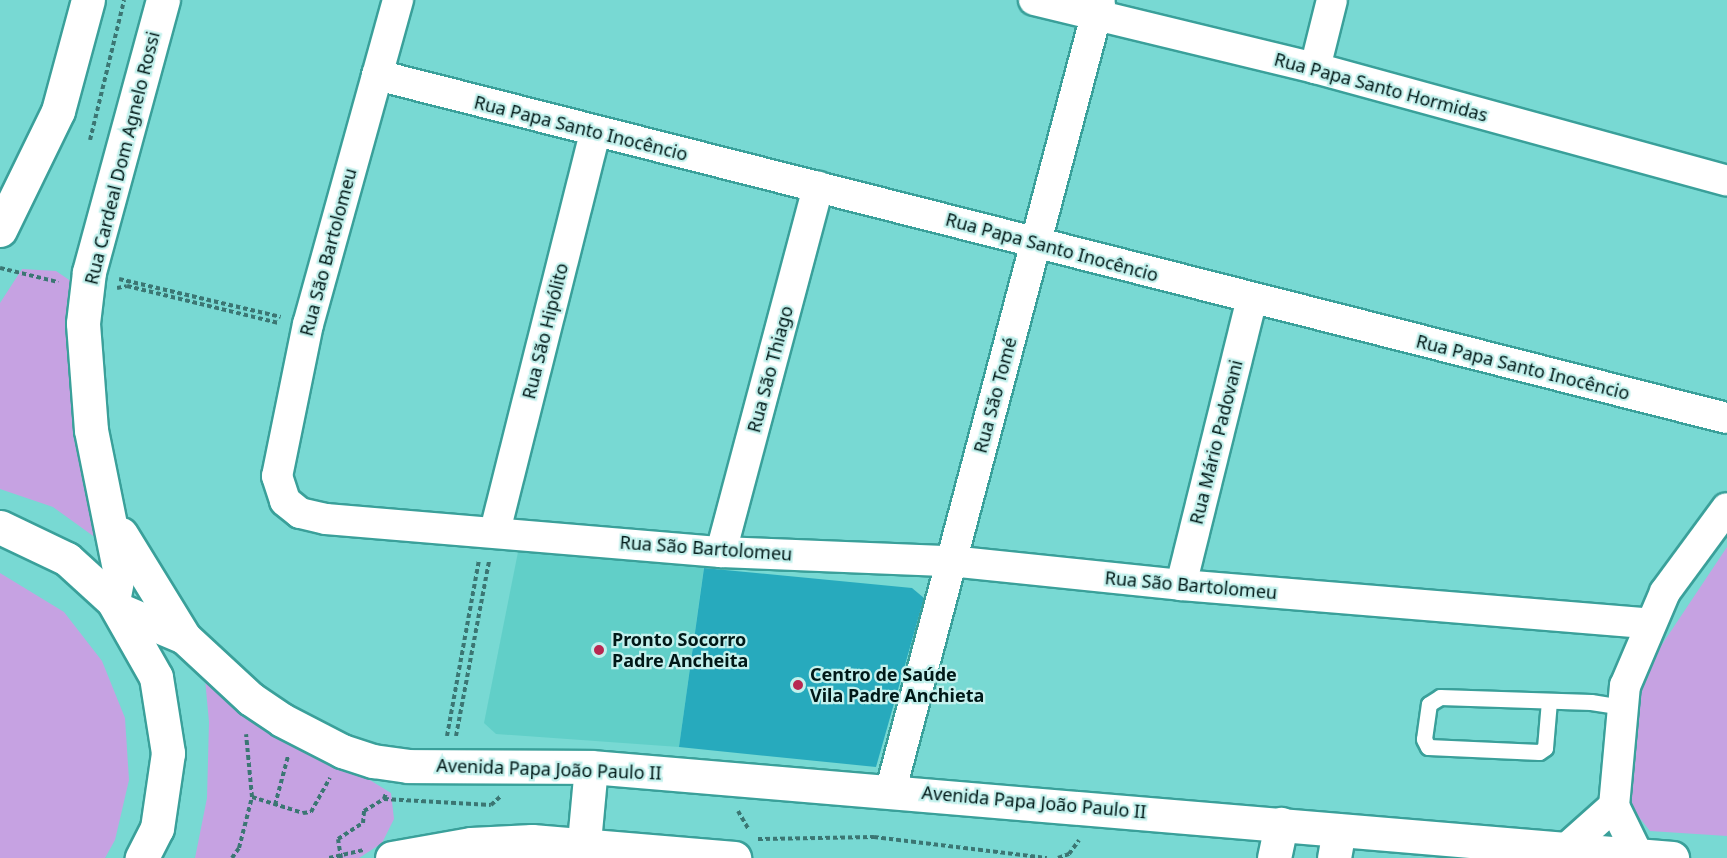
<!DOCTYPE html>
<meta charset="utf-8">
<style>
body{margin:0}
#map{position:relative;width:1727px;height:858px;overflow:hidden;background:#78d9d3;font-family:"Noto Sans",sans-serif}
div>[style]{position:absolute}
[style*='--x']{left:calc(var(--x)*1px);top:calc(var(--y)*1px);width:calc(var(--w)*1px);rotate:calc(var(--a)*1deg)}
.built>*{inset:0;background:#61cfc8}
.green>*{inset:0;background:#c6a2e2}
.building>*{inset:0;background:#27aabd}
.path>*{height:4px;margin-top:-2px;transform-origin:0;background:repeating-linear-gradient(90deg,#3b7673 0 4.5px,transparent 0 7.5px)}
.roads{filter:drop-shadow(2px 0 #3aa09a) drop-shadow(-2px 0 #3aa09a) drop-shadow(0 2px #3aa09a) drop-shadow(0 -2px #3aa09a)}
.service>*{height:15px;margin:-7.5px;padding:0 7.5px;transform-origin:7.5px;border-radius:7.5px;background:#fff}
.minor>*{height:30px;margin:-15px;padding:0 15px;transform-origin:15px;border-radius:15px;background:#fff}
.tertiary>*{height:33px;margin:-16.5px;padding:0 16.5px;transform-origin:16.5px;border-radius:16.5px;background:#fff}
.secondary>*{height:33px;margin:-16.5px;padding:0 16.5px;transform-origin:16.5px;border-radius:16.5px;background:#fff}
.dots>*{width:16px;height:16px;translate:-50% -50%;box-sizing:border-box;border:3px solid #c4f1ed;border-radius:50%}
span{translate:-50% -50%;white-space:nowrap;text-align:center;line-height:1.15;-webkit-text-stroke:4.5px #c4f1ed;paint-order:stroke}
.street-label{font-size:18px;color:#001817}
.poi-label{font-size:18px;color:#001817;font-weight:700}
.left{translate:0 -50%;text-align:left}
</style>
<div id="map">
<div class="built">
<i style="clip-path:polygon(532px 547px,704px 566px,679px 747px,496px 734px,484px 723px,518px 552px)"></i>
</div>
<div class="green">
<i style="clip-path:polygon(22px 269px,56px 271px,81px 288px,114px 551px,53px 507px,0 489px,0 303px)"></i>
<i style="clip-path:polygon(1727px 547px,1727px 836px,1650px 831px,1631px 807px,1640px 690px,1649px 664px)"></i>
<i style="clip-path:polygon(0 573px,64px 612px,102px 661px,125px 718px,129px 780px,115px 840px,105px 858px,0 858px)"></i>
<i style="clip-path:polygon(205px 679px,391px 793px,394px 819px,382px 843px,359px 858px,195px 858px,207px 798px,209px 722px)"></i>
</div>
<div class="building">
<i style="clip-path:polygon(704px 568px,912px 588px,924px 598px,876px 767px,679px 747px)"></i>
</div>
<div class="path">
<i style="--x:90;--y:140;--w:144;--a:-76.3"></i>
<i style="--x:0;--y:268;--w:60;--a:13.6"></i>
<i style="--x:119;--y:279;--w:166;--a:13.2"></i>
<i style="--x:117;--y:288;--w:10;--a:-11"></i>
<i style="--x:127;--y:286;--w:156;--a:13.7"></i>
<i style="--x:447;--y:736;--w:179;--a:-79.7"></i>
<i style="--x:456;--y:736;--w:178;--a:-79.3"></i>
<i style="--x:252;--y:797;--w:53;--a:17.4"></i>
<i style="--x:303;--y:813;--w:8;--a:-7"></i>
<i style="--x:311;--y:812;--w:39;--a:-61"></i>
<i style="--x:384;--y:799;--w:107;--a:3.2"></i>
<i style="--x:491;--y:805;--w:13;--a:-42"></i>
<i style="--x:275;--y:805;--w:51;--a:-75.1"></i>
<i style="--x:738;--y:811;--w:22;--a:60"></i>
<i style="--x:758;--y:839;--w:116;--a:-1"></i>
<i style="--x:874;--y:837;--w:174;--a:6.9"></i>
<i style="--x:232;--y:858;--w:12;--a:-55"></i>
<i style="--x:239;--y:848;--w:53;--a:-75.7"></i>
<i style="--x:252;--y:797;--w:63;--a:-95.4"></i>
<i style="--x:329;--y:858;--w:35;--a:-13"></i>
<i style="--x:341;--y:858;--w:19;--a:-99"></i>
<i style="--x:338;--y:839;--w:30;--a:-33"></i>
<i style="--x:363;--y:823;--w:12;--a:-85"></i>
<i style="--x:364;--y:811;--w:23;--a:-31"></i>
<i style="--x:384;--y:799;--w:6;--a:-72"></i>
<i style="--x:1058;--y:858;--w:12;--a:-20"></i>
<i style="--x:1069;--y:854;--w:17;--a:-54"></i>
</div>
<div class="roads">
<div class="service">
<i style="--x:1549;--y:701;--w:47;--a:94.9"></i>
<i style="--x:1545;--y:748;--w:7;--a:146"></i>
<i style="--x:1539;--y:752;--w:111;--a:-177.4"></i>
<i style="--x:1428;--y:747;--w:9;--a:-117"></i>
<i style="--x:1424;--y:739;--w:35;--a:-82"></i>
<i style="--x:1429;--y:704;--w:13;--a:-32"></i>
<i style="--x:1440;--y:697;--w:151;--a:1.9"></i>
<i style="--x:1591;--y:702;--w:31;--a:9"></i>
</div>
<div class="minor">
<i style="--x:398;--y:0;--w:336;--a:105.5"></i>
<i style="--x:308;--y:324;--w:155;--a:101.5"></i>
<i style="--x:277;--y:476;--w:26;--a:72"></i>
<i style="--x:285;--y:501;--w:19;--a:39"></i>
<i style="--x:300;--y:513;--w:27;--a:13"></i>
<i style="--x:326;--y:519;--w:396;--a:4.8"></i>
<i style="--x:721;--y:552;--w:229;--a:2.3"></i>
<i style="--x:950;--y:561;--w:232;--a:5.9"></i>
<i style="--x:1181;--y:585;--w:469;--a:4.7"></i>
<i style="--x:1034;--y:0;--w:289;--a:13.6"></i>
<i style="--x:1315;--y:68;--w:427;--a:15.3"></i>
<i style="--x:1315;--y:68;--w:70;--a:-76"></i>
<i style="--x:377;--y:75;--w:1393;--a:14.26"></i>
<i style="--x:495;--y:531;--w:411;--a:-75.9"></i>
<i style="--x:721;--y:552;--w:378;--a:-75.1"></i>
<i style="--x:1181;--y:585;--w:295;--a:-76.1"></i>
<i style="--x:891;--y:789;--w:816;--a:-75.16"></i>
<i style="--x:1568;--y:847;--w:62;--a:-41.7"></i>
<i style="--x:1638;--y:855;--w:55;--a:-116.1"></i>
<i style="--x:1614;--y:806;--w:121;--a:-84.8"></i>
<i style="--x:1625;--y:686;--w:102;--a:-66.9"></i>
<i style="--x:1665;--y:592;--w:104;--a:-53.6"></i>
</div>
<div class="tertiary">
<i style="--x:120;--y:610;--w:69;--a:22.9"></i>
<i style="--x:184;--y:637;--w:91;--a:42.8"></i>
<i style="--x:251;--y:699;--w:37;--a:34"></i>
<i style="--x:282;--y:720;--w:68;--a:27.3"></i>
<i style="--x:342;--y:751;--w:33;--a:18"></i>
<i style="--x:373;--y:761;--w:35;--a:8"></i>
<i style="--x:408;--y:766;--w:183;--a:0.3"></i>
<i style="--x:591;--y:767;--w:1085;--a:4.81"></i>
<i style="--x:584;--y:842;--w:75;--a:-84.7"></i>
<i style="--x:392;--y:858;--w:80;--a:-10"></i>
<i style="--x:471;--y:844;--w:61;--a:-2.8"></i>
<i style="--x:532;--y:841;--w:203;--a:4.8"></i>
<i style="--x:1274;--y:858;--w:35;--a:-78"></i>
<i style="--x:1334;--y:858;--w:28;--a:-80"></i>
</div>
<div class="secondary">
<i style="--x:0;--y:230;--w:132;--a:-64"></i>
<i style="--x:58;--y:111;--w:115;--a:-74.9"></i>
<i style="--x:0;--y:527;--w:74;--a:25.5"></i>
<i style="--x:67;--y:559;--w:62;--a:42.4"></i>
<i style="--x:113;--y:601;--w:87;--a:60.5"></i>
<i style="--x:156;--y:677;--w:77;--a:81"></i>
<i style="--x:168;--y:753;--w:76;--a:98.3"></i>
<i style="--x:157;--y:828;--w:34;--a:117"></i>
<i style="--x:121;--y:534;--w:121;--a:58.5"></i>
<i style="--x:113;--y:601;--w:33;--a:-79"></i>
<i style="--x:119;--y:569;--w:142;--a:-101.4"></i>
<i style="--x:91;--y:430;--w:107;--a:-94.3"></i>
<i style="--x:83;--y:323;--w:51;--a:-83.3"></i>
<i style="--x:89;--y:272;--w:282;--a:-74.8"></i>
</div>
</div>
<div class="dots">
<i style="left:599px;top:650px;background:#b82851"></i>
<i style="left:798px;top:685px;background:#b82851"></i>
</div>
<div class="street-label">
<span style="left:1381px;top:87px;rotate:15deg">Rua Papa Santo Hormidas</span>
<span style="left:581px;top:128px;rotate:14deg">Rua Papa Santo Inocêncio</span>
<span style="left:122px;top:158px;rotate:-76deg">Rua Cardeal Dom Agnelo Rossi</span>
<span style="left:1052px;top:247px;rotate:15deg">Rua Papa Santo Inocêncio</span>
<span style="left:328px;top:252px;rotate:-75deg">Rua São Bartolomeu</span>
<span style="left:545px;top:331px;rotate:-76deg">Rua São Hipólito</span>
<span style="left:1523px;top:367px;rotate:14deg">Rua Papa Santo Inocêncio</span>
<span style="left:770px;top:369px;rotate:-75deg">Rua São Thiago</span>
<span style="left:995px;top:395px;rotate:-75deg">Rua São Tomé</span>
<span style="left:1216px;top:442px;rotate:-76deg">Rua Mário Padovani</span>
<span style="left:706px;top:548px;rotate:4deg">Rua São Bartolomeu</span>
<span style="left:1191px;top:585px;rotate:5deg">Rua São Bartolomeu</span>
<span style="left:549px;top:769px;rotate:2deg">Avenida Papa João Paulo II</span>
<span style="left:1034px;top:802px;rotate:5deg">Avenida Papa João Paulo II</span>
</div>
<div class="poi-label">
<span class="left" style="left:612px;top:650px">Pronto Socorro<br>Padre Ancheita</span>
<span class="left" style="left:810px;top:685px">Centro de Saúde<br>Vila Padre Anchieta</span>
</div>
</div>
